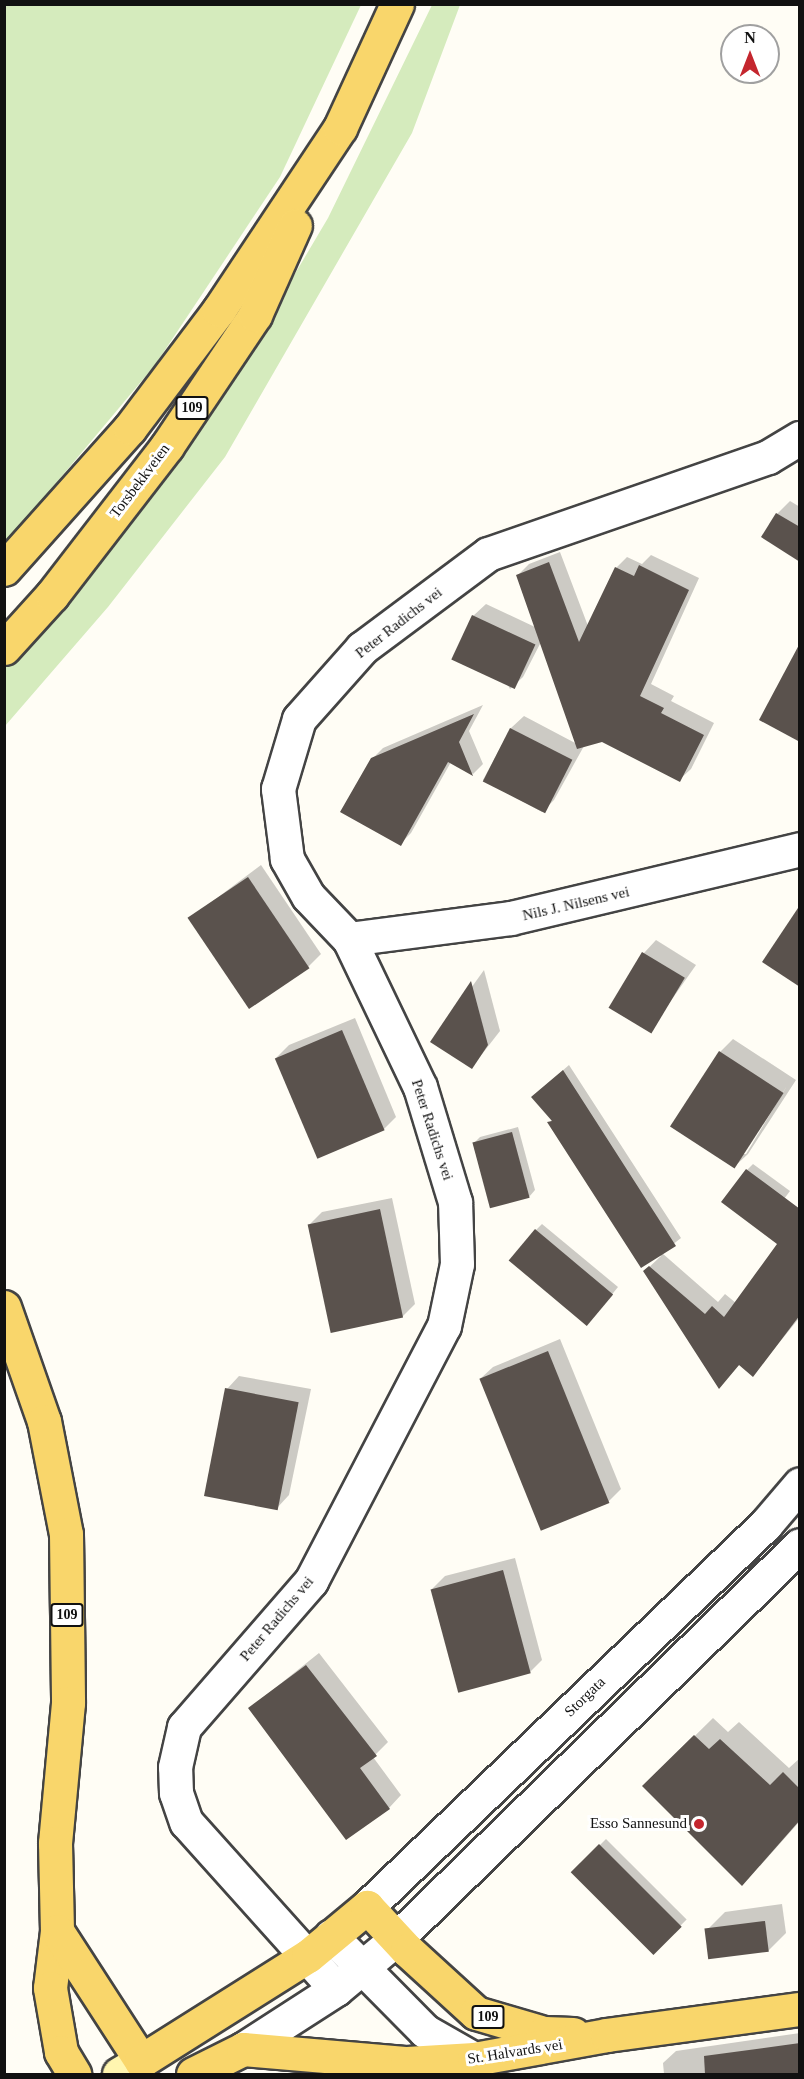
<!DOCTYPE html>
<style>
body{margin:0}
#map{position:relative;width:804px;height:2079px;overflow:hidden;background:#fffdf5;font-family:Georgia,serif}
div>[style]{position:absolute}
[style*='--x']{left:calc(var(--x)*1px);top:calc(var(--y)*1px);width:calc(var(--w)*1px);rotate:calc(var(--a)*1deg)}
.green>*{inset:0;background:#d5ebbd}
.shadow>*{inset:0;background:#0003;transform-origin:0 0}
.building>*{inset:0;background:#5a524d;transform-origin:0 0}
.roads{filter:drop-shadow(2px 0 #444) drop-shadow(-2px 0 #444) drop-shadow(0 2px #444) drop-shadow(0 -2px #444)}
.minor>*{height:33px;margin:-16.5px;padding:0 16.5px;transform-origin:16.5px;border-radius:16.5px;background:#fff}
.tertiary>*{height:33px;margin:-16.5px;padding:0 16.5px;transform-origin:16.5px;border-radius:16.5px;background:#fff}
.secondary>*{height:33px;margin:-16.5px;padding:0 16.5px;transform-origin:16.5px;border-radius:16.5px;background:#fff6b0}
.primary>*{height:33px;margin:-16.5px;padding:0 16.5px;transform-origin:16.5px;border-radius:16.5px;background:#f9d66b}
.dots>*{width:16px;height:16px;translate:-50% -50%;box-sizing:border-box;border:3px solid #fff;border-radius:50%}
span{translate:-50% -50%;white-space:nowrap;text-align:center;line-height:1.15;-webkit-text-stroke:6px #fff;paint-order:stroke}
.shield-label span{padding:2px 4px;background:#fff;border:2px solid;border-radius:4px;-webkit-text-stroke-width:0}
.shield-label{font-size:14px;color:#111;font-weight:700}
.street-label{font-size:15px;color:#111}
.poi-label{font-size:15px;color:#111}
.right{translate:-100% -50%;text-align:right}
.frame{position:absolute;inset:0;border:6px solid #111;pointer-events:none}
.north{position:absolute;left:720px;top:24px;width:60px;height:60px;box-sizing:border-box;background:#fff;border:2px solid #a0a0a0;border-radius:50%;rotate:0deg;font-size:16px;font-weight:700;line-height:24px;text-align:center;color:#111}
.north::after{content:'';display:block;margin:auto;width:21px;height:27px;background:#c4262e;clip-path:polygon(50% 0,100% 100%,50% 72%,0 100%)}
</style>
<div id="map">
<div class="green">
<i style="clip-path:polygon(5px 5px,361px 5px,280px 177px,155px 365px,5px 544px)"></i>
<i style="clip-path:polygon(432px 5px,460px 5px,412px 133px,225px 457px,108px 607px,5px 726px,5px 668px,64px 609px,222px 397px,328px 218px)"></i>
</div>
<div class="shadow">
<i style="clip-path:polygon(790px 501px,800px 507px,800px 560px,777px 514px)"></i>
<i style="clip-path:polygon(560px 552px,588px 626px,616px 568px,627px 557px,642px 564px,651px 555px,699px 578px,651px 684px,674px 696px,671px 701px,714px 723px,691px 769px,679px 780px,602px 740px,584px 746px,554px 800px,542px 812px,483px 780px,511px 728px,524px 716px,577px 744px,541px 642px,523px 677px,510px 689px,473px 616px,486px 604px,535px 627px,517px 576px,529px 564px)"></i>
<i style="clip-path:polygon(483px 705px,469px 731px,483px 764px,473px 774px,451px 762px,411px 833px,400px 844px,372px 759px,383px 748px)"></i>
<i style="clip-path:polygon(261px 865px,321px 954px,308px 967px,189px 919px)"></i>
<i style="clip-path:polygon(656px 940px,696px 965px,649px 1032px,644px 953px)"></i>
<i style="clip-path:polygon(484px 970px,500px 1031px,472px 1067px,433px 1041px)"></i>
<i style="clip-path:polygon(355px 1018px,396px 1117px,383px 1130px,276px 1058px,289px 1045px)"></i>
<i style="clip-path:polygon(evenodd,733px 1039px,796px 1080px,748px 1154px,735px 1166px,720px 1052px,733px 1039px,787px 1086px,746px 1154px,743px 1154px,787px 1086px)"></i>
<i style="clip-path:polygon(569px 1065px,681px 1238px,662px 1253px,718px 1302px,725px 1294px,736px 1303px,800px 1220px,800px 1317px,753px 1375px,740px 1364px,731px 1374px,645px 1271px,661px 1256px,549px 1123px,552px 1120px,539px 1091px)"></i>
<i style="clip-path:polygon(518px 1127px,535px 1190px,529px 1197px,474px 1143px,480px 1137px)"></i>
<i style="clip-path:polygon(753px 1164px,790px 1191px,766px 1223px,747px 1170px)"></i>
<i style="clip-path:polygon(392px 1198px,415px 1304px,402px 1317px,309px 1225px,322px 1212px)"></i>
<i style="clip-path:polygon(542px 1224px,618px 1287px,593px 1318px,536px 1230px)"></i>
<i style="clip-path:polygon(560px 1339px,621px 1489px,608px 1502px,480px 1379px,493px 1367px)"></i>
<i style="clip-path:polygon(239px 1376px,311px 1389px,289px 1495px,277px 1508px,227px 1389px)"></i>
<i style="clip-path:polygon(515px 1558px,542px 1660px,529px 1673px,432px 1589px,445px 1576px)"></i>
<i style="clip-path:polygon(319px 1653px,388px 1742px,373px 1757px,401px 1795px,389px 1808px,250px 1708px)"></i>
<i style="clip-path:polygon(713px 1718px,728px 1732px,739px 1722px,789px 1768px,800px 1758px,800px 1821px,760px 1866px,644px 1786px)"></i>
<i style="left:606px;top:1839px;width:114px;height:47px;rotate:45deg"></i>
<i style="clip-path:polygon(782px 1904px,786px 1933px,768px 1951px,707px 1930px,725px 1912px)"></i>
<i style="clip-path:polygon(800px 2033px,800px 2074px,664px 2074px,663px 2063px,676px 2051px)"></i>
</div>
<div class="building">
<i style="clip-path:polygon(776px 513px,800px 527px,800px 562px,761px 537px)"></i>
<i style="clip-path:polygon(549px 562px,579px 642px,615px 567px,634px 576px,639px 565px,689px 590px,640px 696px,664px 708px,661px 713px,704px 735px,680px 782px,602px 742px,577px 749px,516px 575px)"></i>
<i style="left:472px;top:615px;width:70px;height:49px;rotate:25deg"></i>
<i style="clip-path:polygon(800px 643px,800px 742px,759px 720px)"></i>
<i style="clip-path:polygon(474px 714px,459px 742px,473px 776px,448px 762px,401px 846px,340px 812px,371px 758px)"></i>
<i style="left:510px;top:728px;width:70px;height:60px;rotate:27deg"></i>
<i style="left:248px;top:877px;width:110px;height:73px;rotate:56deg"></i>
<i style="clip-path:polygon(800px 905px,800px 987px,762px 962px)"></i>
<i style="left:642px;top:952px;width:50px;height:65px;rotate:31deg"></i>
<i style="clip-path:polygon(471px 981px,488px 1045px,472px 1069px,430px 1042px)"></i>
<i style="left:342px;top:1030px;width:109px;height:73px;rotate:67deg"></i>
<i style="left:719px;top:1051px;width:77px;height:90px;rotate:33deg"></i>
<i style="clip-path:polygon(563px 1070px,676px 1246px,641px 1268px,547px 1122px,552px 1121px,531px 1097px)"></i>
<i style="left:512px;top:1132px;width:68px;height:41px;rotate:75deg"></i>
<i style="clip-path:polygon(746px 1169px,800px 1209px,800px 1315px,753px 1377px,739px 1365px,719px 1389px,643px 1271px,649px 1266px,705px 1314px,712px 1306px,724px 1317px,777px 1244px,721px 1202px)"></i>
<i style="left:380px;top:1209px;width:111px;height:74px;rotate:78deg"></i>
<i style="left:535px;top:1229px;width:102px;height:41px;rotate:40deg"></i>
<i style="left:548px;top:1351px;width:164px;height:74px;rotate:68deg"></i>
<i style="left:225px;top:1388px;width:75px;height:110px;rotate:11deg"></i>
<i style="left:503px;top:1570px;width:107px;height:75px;rotate:75deg"></i>
<i style="clip-path:polygon(306px 1665px,377px 1756px,360px 1768px,390px 1809px,346px 1840px,248px 1708px)"></i>
<i style="clip-path:polygon(694px 1735px,709px 1749px,720px 1739px,770px 1785px,783px 1772px,800px 1789px,800px 1820px,742px 1886px,642px 1786px)"></i>
<i style="left:599px;top:1844px;width:117px;height:40px;rotate:45deg"></i>
<i style="left:765px;top:1921px;width:31px;height:61px;rotate:83deg"></i>
<i style="clip-path:polygon(800px 2043px,800px 2074px,705px 2074px,704px 2056px)"></i>
</div>
<div class="roads">
<div class="minor">
<i style="--x:349;--y:939;--w:163;--a:-7.4"></i>
<i style="--x:511;--y:918;--w:297;--a:-13.4"></i>
<i style="--x:336;--y:1989;--w:224;--a:-131.9"></i>
<i style="--x:186;--y:1822;--w:31;--a:-109"></i>
<i style="--x:176;--y:1793;--w:26;--a:-92"></i>
<i style="--x:175;--y:1767;--w:41;--a:-77.3"></i>
<i style="--x:184;--y:1727;--w:194;--a:-49"></i>
<i style="--x:311;--y:1581;--w:288;--a:-62.5"></i>
<i style="--x:444;--y:1326;--w:63;--a:-78.2"></i>
<i style="--x:457;--y:1264;--w:62;--a:-91.8"></i>
<i style="--x:455;--y:1202;--w:120;--a:-106.9"></i>
<i style="--x:420;--y:1087;--w:164;--a:-115.6"></i>
<i style="--x:349;--y:939;--w:59;--a:-133.6"></i>
<i style="--x:308;--y:896;--w:43;--a:-119.6"></i>
<i style="--x:287;--y:859;--w:71;--a:-97.3"></i>
<i style="--x:278;--y:789;--w:73;--a:-73.3"></i>
<i style="--x:299;--y:719;--w:95;--a:-48.4"></i>
<i style="--x:362;--y:648;--w:157;--a:-36.7"></i>
<i style="--x:488;--y:554;--w:296;--a:-19.1"></i>
<i style="--x:768;--y:457;--w:37;--a:-31"></i>
</div>
<div class="tertiary">
<i style="--x:367;--y:1907;--w:553;--a:-43.83"></i>
<i style="--x:766;--y:1524;--w:52;--a:-49.6"></i>
<i style="--x:331;--y:1936;--w:134;--a:45.3"></i>
<i style="--x:425;--y:2031;--w:56;--a:29.7"></i>
<i style="--x:243;--y:2049;--w:111;--a:-32.8"></i>
<i style="--x:336;--y:1989;--w:78;--a:-39.8"></i>
<i style="--x:396;--y:1939;--w:564;--a:-44.28"></i>
</div>
<div class="secondary">
<i style="--x:119;--y:2074;--w:26;--a:-31"></i>
</div>
<div class="primary">
<i style="--x:4;--y:569;--w:189;--a:-48.2"></i>
<i style="--x:130;--y:428;--w:148;--a:-53"></i>
<i style="--x:219;--y:310;--w:219;--a:-56.4"></i>
<i style="--x:340;--y:128;--w:136;--a:-65.3"></i>
<i style="--x:4;--y:648;--w:72;--a:-47.8"></i>
<i style="--x:52;--y:595;--w:188;--a:-52.3"></i>
<i style="--x:167;--y:446;--w:158;--a:-56.1"></i>
<i style="--x:255;--y:315;--w:98;--a:-66"></i>
<i style="--x:4;--y:1307;--w:121;--a:70.7"></i>
<i style="--x:44;--y:1421;--w:115;--a:79"></i>
<i style="--x:66;--y:1534;--w:169;--a:89.3"></i>
<i style="--x:68;--y:1703;--w:141;--a:95.3"></i>
<i style="--x:55;--y:1843;--w:88;--a:88.7"></i>
<i style="--x:57;--y:1931;--w:57;--a:97"></i>
<i style="--x:50;--y:1988;--w:65;--a:80.2"></i>
<i style="--x:61;--y:2052;--w:26;--a:59"></i>
<i style="--x:57;--y:1931;--w:155;--a:57.1"></i>
<i style="--x:141;--y:2061;--w:197;--a:-32.2"></i>
<i style="--x:308;--y:1956;--w:77;--a:-39.7"></i>
<i style="--x:367;--y:1907;--w:59;--a:47.1"></i>
<i style="--x:407;--y:1950;--w:93;--a:42.4"></i>
<i style="--x:476;--y:2013;--w:71;--a:16.4"></i>
<i style="--x:544;--y:2033;--w:29;--a:2"></i>
<i style="--x:193;--y:2074;--w:56;--a:-26.6"></i>
<i style="--x:243;--y:2049;--w:165;--a:4.9"></i>
<i style="--x:407;--y:2063;--w:67;--a:-3.4"></i>
<i style="--x:474;--y:2059;--w:135;--a:-10.2"></i>
<i style="--x:607;--y:2035;--w:195;--a:-7.7"></i>
</div>
</div>
<div class="dots">
<i style="left:699px;top:1824px;background:#c4262e"></i>
</div>
<div class="shield-label">
<span style="left:192px;top:408px">109</span>
<span style="left:67px;top:1615px">109</span>
<span style="left:488px;top:2017px">109</span>
</div>
<div class="street-label">
<span style="left:140px;top:481px;rotate:-53deg">Torsbekkveien</span>
<span style="left:399px;top:623px;rotate:-38deg">Peter Radichs vei</span>
<span style="left:576px;top:904px;rotate:-13deg">Nils J. Nilsens vei</span>
<span style="left:432px;top:1130px;rotate:72deg">Peter Radichs vei</span>
<span style="left:277px;top:1619px;rotate:-50deg">Peter Radichs vei</span>
<span style="left:585px;top:1697px;rotate:-44deg">Storgata</span>
<span style="left:515px;top:2052px;rotate:-9deg">St. Halvards vei</span>
</div>
<div class="poi-label">
<span class="right" style="left:687px;top:1824px">Esso Sannesund</span>
</div>
<div class="frame"></div>
<div class="north">N</div>
</div>
